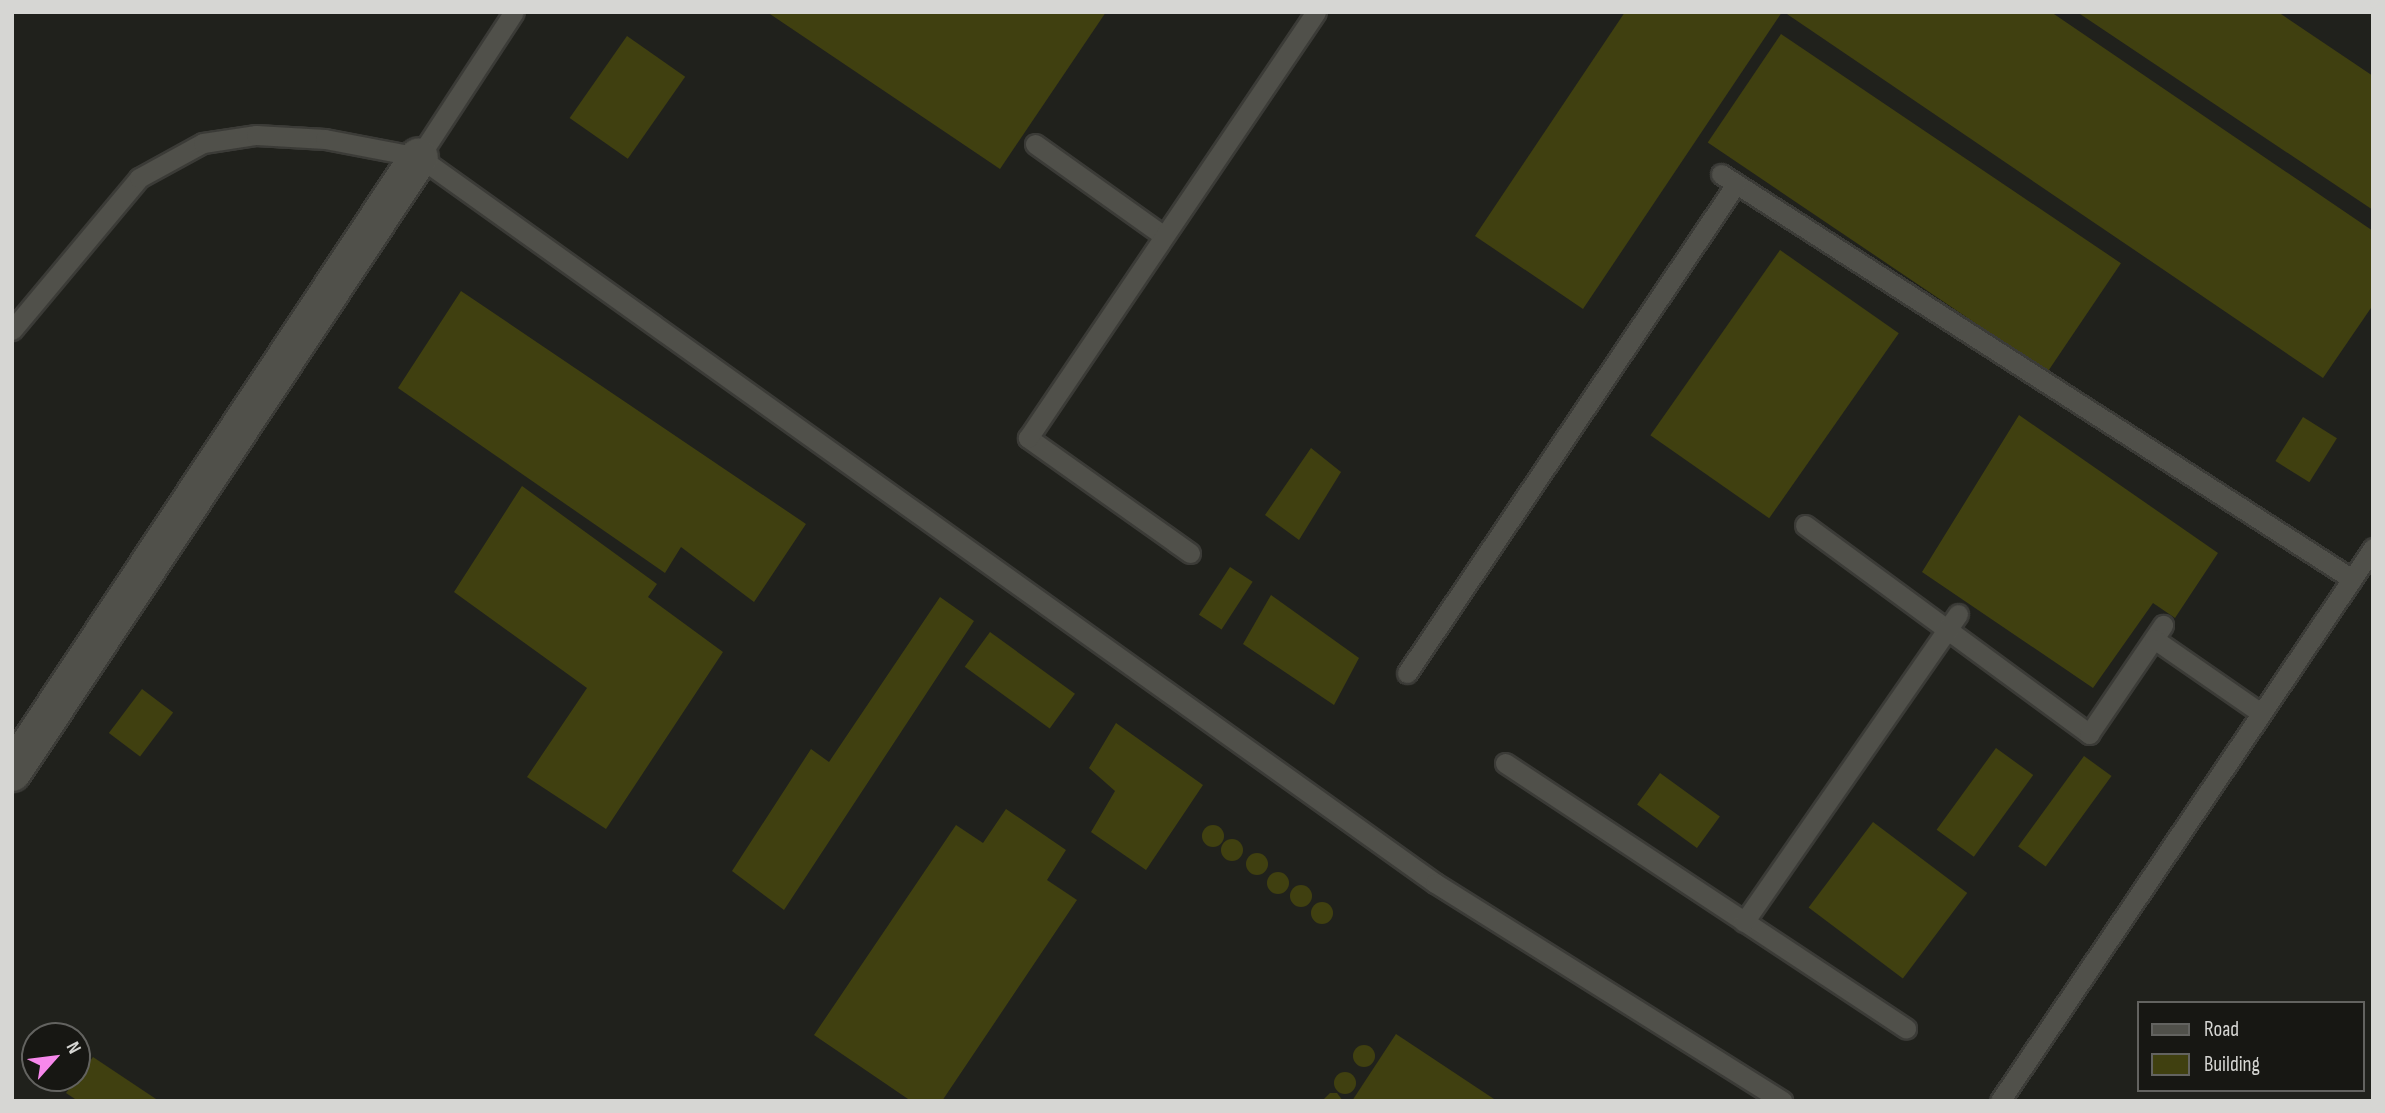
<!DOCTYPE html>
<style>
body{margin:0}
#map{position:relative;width:2385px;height:1113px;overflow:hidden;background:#20211c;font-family:"Sofia Sans Condensed",sans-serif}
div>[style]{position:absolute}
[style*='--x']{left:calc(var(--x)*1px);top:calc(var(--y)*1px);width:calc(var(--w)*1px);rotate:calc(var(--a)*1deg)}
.building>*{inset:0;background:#404010;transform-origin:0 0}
.round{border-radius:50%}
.roads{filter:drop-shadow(2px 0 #3b3b37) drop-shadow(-2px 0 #3b3b37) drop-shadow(0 2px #3b3b37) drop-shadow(0 -2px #3b3b37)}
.lane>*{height:19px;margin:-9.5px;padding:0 9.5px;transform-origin:9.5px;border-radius:9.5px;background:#50504a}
.street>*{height:38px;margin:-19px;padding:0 19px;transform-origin:19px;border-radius:19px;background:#50504a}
span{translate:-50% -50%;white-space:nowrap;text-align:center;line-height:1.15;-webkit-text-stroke:7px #171713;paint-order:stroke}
.frame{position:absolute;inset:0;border:14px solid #d6d6d3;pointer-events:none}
.legend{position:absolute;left:2137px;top:1001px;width:228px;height:91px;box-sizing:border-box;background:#171713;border:2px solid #636360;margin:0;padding:9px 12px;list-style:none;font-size:21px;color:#d6d6d3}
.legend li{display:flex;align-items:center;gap:14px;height:35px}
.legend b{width:35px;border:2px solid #636360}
.north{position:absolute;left:21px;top:1022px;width:70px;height:70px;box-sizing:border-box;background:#171713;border:2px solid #636360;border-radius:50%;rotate:62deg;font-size:19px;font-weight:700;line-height:28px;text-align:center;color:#d6d6d3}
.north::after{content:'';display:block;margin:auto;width:24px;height:32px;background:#f788ec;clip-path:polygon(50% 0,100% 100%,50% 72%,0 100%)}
</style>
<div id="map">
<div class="building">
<i style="clip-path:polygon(767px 12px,1106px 12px,1000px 169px)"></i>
<i style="clip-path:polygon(1625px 12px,1782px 12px,1583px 309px,1475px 236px)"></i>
<i style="clip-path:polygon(1784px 12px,2051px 12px,2373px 231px,2373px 305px,2323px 378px)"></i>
<i style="clip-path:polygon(2077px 12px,2278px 12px,2373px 76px,2373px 210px)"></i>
<i style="left:1781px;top:34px;width:410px;height:131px;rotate:34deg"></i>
<i style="left:627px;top:36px;width:71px;height:100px;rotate:35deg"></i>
<i style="left:1780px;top:250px;width:145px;height:226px;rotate:35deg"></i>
<i style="clip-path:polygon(461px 291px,806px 524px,754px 602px,681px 547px,665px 573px,398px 388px)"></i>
<i style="clip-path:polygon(2019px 415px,2218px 553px,2175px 618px,2153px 603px,2093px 688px,1922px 572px)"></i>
<i style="left:2303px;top:417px;width:40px;height:52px;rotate:32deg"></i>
<i style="clip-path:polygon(1311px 448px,1341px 472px,1299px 540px,1265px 515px)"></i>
<i style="clip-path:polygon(522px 486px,657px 584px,648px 597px,723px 652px,606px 829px,527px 777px,587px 688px,454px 592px)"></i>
<i style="left:1230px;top:567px;width:27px;height:57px;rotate:33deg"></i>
<i style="clip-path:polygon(1271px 595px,1359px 658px,1334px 705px,1243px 644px)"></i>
<i style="clip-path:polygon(940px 597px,974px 621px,784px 910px,732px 871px,811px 749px,829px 762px)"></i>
<i style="left:990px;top:632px;width:105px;height:43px;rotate:36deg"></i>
<i style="left:142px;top:689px;width:39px;height:55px;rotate:37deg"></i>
<i style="clip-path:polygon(1116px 723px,1203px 785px,1146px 870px,1091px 832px,1115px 791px,1089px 768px)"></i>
<i style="left:1996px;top:748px;width:46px;height:101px;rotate:36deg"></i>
<i style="left:2084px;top:756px;width:34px;height:112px;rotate:36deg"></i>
<i style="left:1660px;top:773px;width:74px;height:39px;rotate:36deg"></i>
<i style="clip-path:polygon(1006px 809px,1066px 850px,1047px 880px,1077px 900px,942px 1101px,911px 1101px,814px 1035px,956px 825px,983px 843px)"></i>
<i style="left:1873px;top:822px;width:118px;height:107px;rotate:37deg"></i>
<i class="round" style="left:1202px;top:825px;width:22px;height:22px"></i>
<i class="round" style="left:1221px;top:839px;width:22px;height:22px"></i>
<i class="round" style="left:1246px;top:853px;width:22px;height:22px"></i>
<i class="round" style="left:1267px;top:872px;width:22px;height:22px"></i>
<i class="round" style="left:1290px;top:885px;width:22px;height:22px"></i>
<i class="round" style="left:1311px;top:902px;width:22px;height:22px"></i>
<i style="clip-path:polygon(1396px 1034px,1497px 1101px,1352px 1101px)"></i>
<i class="round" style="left:1353px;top:1045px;width:22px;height:22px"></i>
<i style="clip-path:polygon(93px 1057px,159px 1101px,78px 1101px,66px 1093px)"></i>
<i class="round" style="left:1334px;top:1072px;width:22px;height:22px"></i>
<i style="clip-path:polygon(1330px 1093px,1337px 1093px,1343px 1101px,1322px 1101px)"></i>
</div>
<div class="roads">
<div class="lane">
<i style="--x:1035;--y:144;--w:158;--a:35.5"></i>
<i style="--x:419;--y:157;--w:1249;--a:35.55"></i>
<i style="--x:1435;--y:883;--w:410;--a:32.1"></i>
<i style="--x:1721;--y:174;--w:750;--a:32.69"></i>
<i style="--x:12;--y:330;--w:198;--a:-50.1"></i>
<i style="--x:139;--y:178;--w:73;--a:-28.7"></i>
<i style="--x:203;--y:143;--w:54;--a:-8.6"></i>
<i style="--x:256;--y:135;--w:69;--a:3.3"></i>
<i style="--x:325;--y:139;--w:96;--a:10.8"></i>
<i style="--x:419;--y:157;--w:173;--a:-56.8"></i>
<i style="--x:1805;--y:525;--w:353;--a:36.3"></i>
<i style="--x:2089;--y:734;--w:132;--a:-55.8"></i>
<i style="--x:1190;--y:553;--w:199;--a:-144.6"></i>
<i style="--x:1028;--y:438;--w:514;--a:-55.94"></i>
<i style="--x:2154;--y:639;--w:130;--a:34.7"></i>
<i style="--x:1407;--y:673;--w:589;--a:-56.07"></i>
<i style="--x:1505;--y:763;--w:481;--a:33.5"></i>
<i style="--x:1744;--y:922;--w:375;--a:-55.2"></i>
<i style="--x:2000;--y:1101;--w:667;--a:-56"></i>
</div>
<div class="street">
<i style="--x:12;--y:772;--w:737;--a:-56.5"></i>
</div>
</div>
<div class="frame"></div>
<ul class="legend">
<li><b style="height:9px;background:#50504a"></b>Road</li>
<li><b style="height:19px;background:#404010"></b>Building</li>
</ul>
<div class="north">N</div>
</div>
